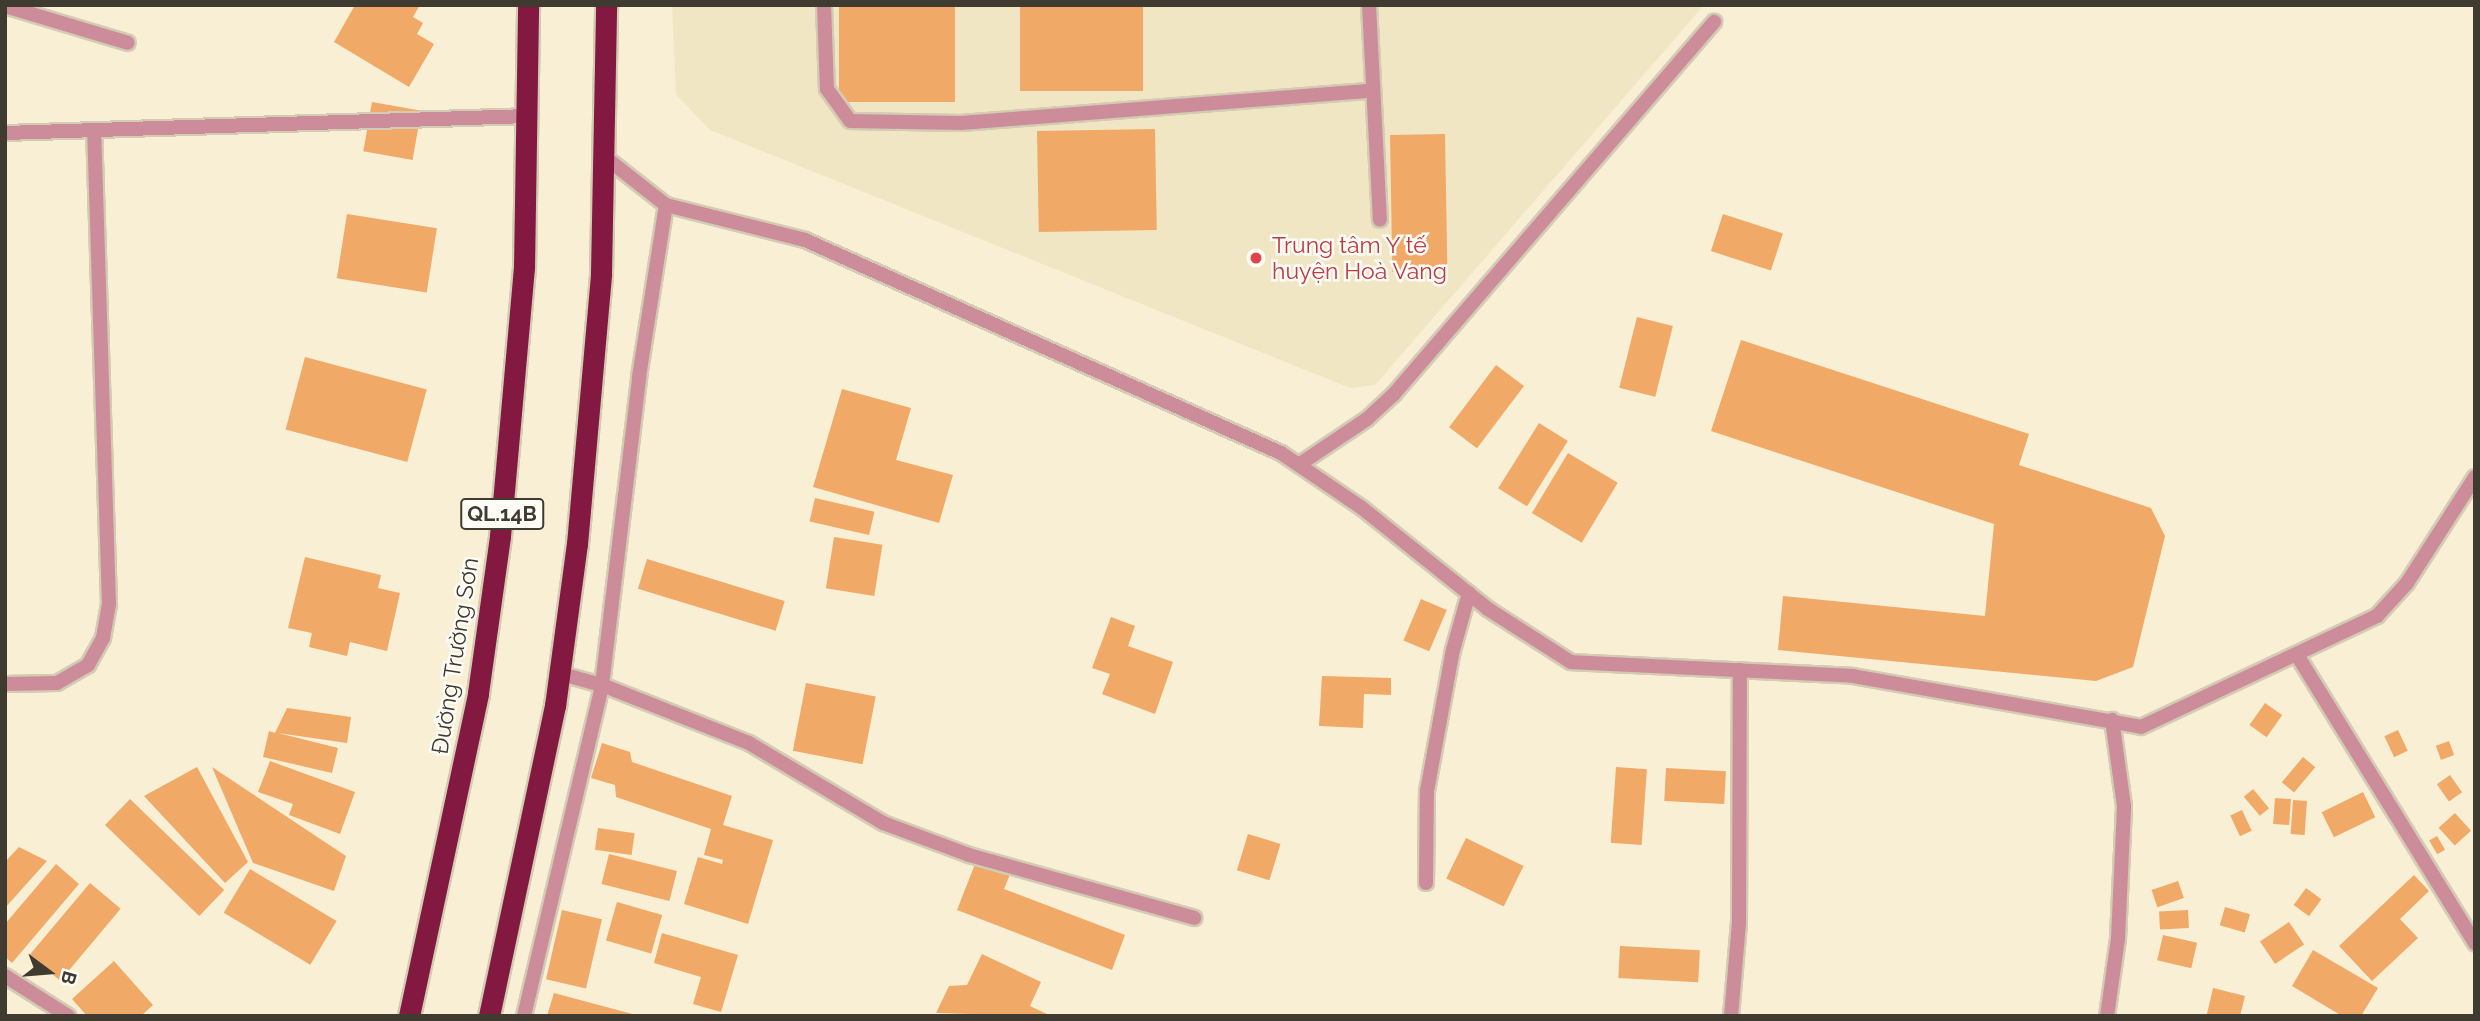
<!DOCTYPE html>
<meta charset="utf-8">
<style>
body{margin:0}
#map{position:relative;width:2480px;height:1021px;overflow:hidden;background:#f8efd4;font-family:Raleway,sans-serif}
div>[style]{position:absolute}
[style*='--x']{left:calc(var(--x)*1px);top:calc(var(--y)*1px);width:calc(var(--w)*1px);rotate:calc(var(--a)*1deg)}
.built>*{inset:0;background:#f1e6c3}
.building>*{inset:0;background:#f1a967;transform-origin:0 0}
.roads{filter:drop-shadow(2px 0 #d3cbb3) drop-shadow(-2px 0 #d3cbb3) drop-shadow(0 2px #d3cbb3) drop-shadow(0 -2px #d3cbb3)}
.lane>*{height:14px;margin:-7px;padding:0 7px;transform-origin:7px;border-radius:7px;background:#cc8c9a}
.street>*{height:14px;margin:-7px;padding:0 7px;transform-origin:7px;border-radius:7px;background:#cc8c9a}
.highway>*{height:21px;margin:-10.5px;padding:0 10.5px;transform-origin:10.5px;border-radius:10.5px;background:#831940}
.dots>*{width:19px;height:19px;translate:-50% -50%;box-sizing:border-box;border:4px solid #fefcf7;border-radius:50%}
span{translate:-50% -50%;white-space:nowrap;text-align:center;line-height:1.15;-webkit-text-stroke:5px #fefcf7;paint-order:stroke}
.shield-label span{padding:2px 5px;background:#fefcf7;border:2px solid;border-radius:5px;-webkit-text-stroke-width:0}
.shield-label{font-size:21px;color:#3f3b31;font-weight:700}
.health-label{font-size:23px;color:#be3a42}
.left{translate:0 -50%;text-align:left}
.street-label{font-size:23px;color:#3f3b31}
.frame{position:absolute;inset:0;border:7px solid #3f3b31;pointer-events:none}
.north{position:absolute;left:14px;top:937px;width:70px;height:70px;-webkit-text-stroke:5px #fefcf7;paint-order:stroke;rotate:106deg;font-size:19px;font-weight:700;line-height:28px;text-align:center;color:#3f3b31}
.north::after{content:'';display:block;margin:auto;width:24px;height:32px;background:#3f3b31;clip-path:polygon(50% 0,100% 100%,50% 72%,0 100%)}
</style>
<div id="map">
<div class="built">
<i style="clip-path:polygon(672px 5px,1704px 5px,1375px 385px,1350px 388px,710px 130px,676px 94px)"></i>
</div>
<div class="building">
<i style="clip-path:polygon(355px 5px,420px 5px,413px 17px,423px 23px,417px 34px,434px 44px,409px 87px,334px 42px)"></i>
<i style="left:839px;top:5px;width:116px;height:97px"></i>
<i style="left:1020px;top:5px;width:123px;height:86px"></i>
<i style="left:372px;top:102px;width:50px;height:50px;rotate:10deg"></i>
<i style="left:1155px;top:129px;width:101px;height:118px;rotate:89deg"></i>
<i style="left:1445px;top:134px;width:137px;height:55px;rotate:89deg"></i>
<i style="left:347px;top:214px;width:91px;height:65px;rotate:9deg"></i>
<i style="left:1723px;top:214px;width:63px;height:39px;rotate:18deg"></i>
<i style="left:1637px;top:317px;width:37px;height:73px;rotate:14deg"></i>
<i style="clip-path:polygon(1741px 340px,2029px 434px,2019px 465px,2151px 508px,2165px 536px,2133px 667px,2096px 681px,1778px 650px,1783px 596px,1985px 616px,1994px 524px,1711px 431px)"></i>
<i style="left:305px;top:357px;width:126px;height:75px;rotate:15deg"></i>
<i style="left:1496px;top:365px;width:35px;height:78px;rotate:37deg"></i>
<i style="clip-path:polygon(842px 389px,911px 408px,896px 460px,953px 475px,939px 523px,813px 487px)"></i>
<i style="left:1539px;top:423px;width:34px;height:77px;rotate:32deg"></i>
<i style="left:1568px;top:453px;width:58px;height:70px;rotate:31deg"></i>
<i style="left:815px;top:498px;width:61px;height:24px;rotate:13deg"></i>
<i style="left:834px;top:537px;width:49px;height:52px;rotate:9deg"></i>
<i style="clip-path:polygon(305px 557px,381px 575px,378px 588px,400px 593px,387px 651px,350px 642px,347px 656px,309px 647px,312px 633px,288px 628px)"></i>
<i style="left:647px;top:559px;width:144px;height:31px;rotate:17deg"></i>
<i style="left:1421px;top:599px;width:28px;height:45px;rotate:23deg"></i>
<i style="clip-path:polygon(1111px 617px,1135px 626px,1128px 646px,1173px 662px,1155px 714px,1102px 694px,1110px 674px,1092px 668px)"></i>
<i style="clip-path:polygon(1322px 676px,1391px 678px,1391px 695px,1364px 694px,1363px 728px,1319px 726px)"></i>
<i style="left:806px;top:683px;width:71px;height:69px;rotate:11deg"></i>
<i style="left:2265px;top:703px;width:21px;height:27px;rotate:35deg"></i>
<i style="clip-path:polygon(287px 708px,351px 717px,347px 743px,278px 733px,338px 748px,332px 773px,263px 757px,269px 731px,275px 733px)"></i>
<i style="left:2398px;top:730px;width:23px;height:15px;rotate:65deg"></i>
<i style="left:2449px;top:741px;width:15px;height:14px;rotate:70deg"></i>
<i style="clip-path:polygon(602px 743px,630px 752px,632px 762px,732px 796px,723px 825px,773px 840px,748px 924px,684px 904px,698px 857px,722px 864px,723px 860px,704px 855px,711px 829px,616px 797px,615px 785px,591px 778px)"></i>
<i style="left:2303px;top:757px;width:16px;height:33px;rotate:40deg"></i>
<i style="clip-path:polygon(270px 761px,355px 792px,340px 834px,289px 815px,293px 804px,258px 792px)"></i>
<i style="clip-path:polygon(197px 767px,248px 862px,225px 883px,144px 796px)"></i>
<i style="clip-path:polygon(212px 767px,346px 856px,334px 891px,253px 863px)"></i>
<i style="left:1616px;top:767px;width:31px;height:76px;rotate:4deg"></i>
<i style="left:1666px;top:768px;width:60px;height:33px;rotate:3deg"></i>
<i style="left:2450px;top:775px;width:21px;height:16px;rotate:55deg"></i>
<i style="left:2253px;top:789px;width:25px;height:12px;rotate:50deg"></i>
<i style="left:2363px;top:792px;width:28px;height:46px;rotate:64deg"></i>
<i style="left:2275px;top:798px;width:16px;height:26px;rotate:4deg"></i>
<i style="left:130px;top:799px;width:131px;height:36px;rotate:44deg"></i>
<i style="left:2293px;top:800px;width:14px;height:34px;rotate:4deg"></i>
<i style="left:2242px;top:810px;width:23px;height:13px;rotate:65deg"></i>
<i style="left:2455px;top:813px;width:24px;height:22px;rotate:48deg"></i>
<i style="left:598px;top:828px;width:37px;height:22px;rotate:8deg"></i>
<i style="left:1248px;top:834px;width:34px;height:38px;rotate:17deg"></i>
<i style="left:2437px;top:836px;width:16px;height:9px;rotate:60deg"></i>
<i style="left:1466px;top:838px;width:64px;height:45px;rotate:26deg"></i>
<i style="clip-path:polygon(19px 847px,47px 861px,5px 908px,5px 862px)"></i>
<i style="left:609px;top:854px;width:70px;height:31px;rotate:14deg"></i>
<i style="clip-path:polygon(977px 859px,1011px 872px,1004px 889px,1125px 935px,1112px 970px,957px 910px)"></i>
<i style="clip-path:polygon(56px 864px,79px 884px,12px 963px,5px 957px,5px 924px)"></i>
<i style="left:250px;top:869px;width:101px;height:51px;rotate:31deg"></i>
<i style="clip-path:polygon(2414px 875px,2429px 891px,2400px 919px,2418px 938px,2372px 981px,2339px 946px)"></i>
<i style="left:2178px;top:881px;width:18px;height:28px;rotate:71deg"></i>
<i style="left:90px;top:883px;width:40px;height:94px;rotate:40deg"></i>
<i style="left:2306px;top:888px;width:19px;height:21px;rotate:36deg"></i>
<i style="left:617px;top:902px;width:47px;height:40px;rotate:16deg"></i>
<i style="left:2225px;top:907px;width:26px;height:19px;rotate:16deg"></i>
<i style="left:562px;top:910px;width:41px;height:71px;rotate:13deg"></i>
<i style="left:2188px;top:910px;width:18px;height:29px;rotate:87deg"></i>
<i style="left:2289px;top:922px;width:27px;height:35px;rotate:56deg"></i>
<i style="clip-path:polygon(662px 933px,738px 955px,721px 1012px,693px 1004px,701px 977px,654px 963px)"></i>
<i style="left:2163px;top:935px;width:35px;height:26px;rotate:13deg"></i>
<i style="left:1620px;top:946px;width:80px;height:32px;rotate:3deg"></i>
<i style="clip-path:polygon(2313px 950px,2378px 988px,2361px 1016px,2342px 1016px,2292px 986px)"></i>
<i style="clip-path:polygon(982px 954px,1041px 982px,1030px 1006px,1051px 1016px,936px 1013px,949px 986px,967px 985px)"></i>
<i style="clip-path:polygon(114px 961px,153px 1005px,141px 1016px,87px 1016px,72px 999px)"></i>
<i style="clip-path:polygon(2213px 988px,2245px 996px,2240px 1016px,2207px 1014px)"></i>
<i style="clip-path:polygon(554px 993px,636px 1015px,636px 1016px,547px 1016px)"></i>
</div>
<div class="roads">
<div class="lane">
<i style="--x:824;--y:5;--w:84;--a:88"></i>
<i style="--x:827;--y:89;--w:39;--a:54"></i>
<i style="--x:850;--y:121;--w:111;--a:1"></i>
<i style="--x:961;--y:123;--w:410;--a:-4.5"></i>
<i style="--x:1369;--y:5;--w:215;--a:87.1"></i>
<i style="--x:606;--y:158;--w:76;--a:38.1"></i>
<i style="--x:666;--y:205;--w:143;--a:14.1"></i>
<i style="--x:805;--y:240;--w:521;--a:24.11"></i>
<i style="--x:1281;--y:453;--w:98;--a:34.2"></i>
<i style="--x:1362;--y:508;--w:161;--a:38.7"></i>
<i style="--x:1488;--y:609;--w:98;--a:32.6"></i>
<i style="--x:1571;--y:662;--w:282;--a:2.8"></i>
<i style="--x:1853;--y:676;--w:292;--a:10"></i>
<i style="--x:2141;--y:727;--w:261;--a:-25.2"></i>
<i style="--x:2377;--y:616;--w:45;--a:-47.7"></i>
<i style="--x:2407;--y:583;--w:126;--a:-57.3"></i>
<i style="--x:2297;--y:655;--w:339;--a:58.3"></i>
<i style="--x:1426;--y:883;--w:92;--a:-89.4"></i>
<i style="--x:1427;--y:791;--w:143;--a:-79.6"></i>
<i style="--x:1453;--y:650;--w:59;--a:-74.3"></i>
<i style="--x:1731;--y:1016;--w:93;--a:-85.1"></i>
<i style="--x:1739;--y:923;--w:253;--a:-89.8"></i>
<i style="--x:2107;--y:1016;--w:78;--a:-81.9"></i>
<i style="--x:2118;--y:939;--w:133;--a:-87.4"></i>
<i style="--x:2124;--y:806;--w:87;--a:-97.9"></i>
</div>
<div class="street">
<i style="--x:5;--y:6;--w:128;--a:16.7"></i>
<i style="--x:5;--y:133;--w:523;--a:-1.86"></i>
<i style="--x:1300;--y:464;--w:81;--a:-33.9"></i>
<i style="--x:1367;--y:419;--w:37;--a:-43"></i>
<i style="--x:1394;--y:394;--w:491;--a:-49.3"></i>
<i style="--x:558;--y:673;--w:46;--a:15.3"></i>
<i style="--x:602;--y:685;--w:158;--a:21.5"></i>
<i style="--x:749;--y:743;--w:156;--a:30.8"></i>
<i style="--x:883;--y:823;--w:92;--a:20.4"></i>
<i style="--x:969;--y:855;--w:234;--a:15.6"></i>
<i style="--x:5;--y:684;--w:52;--a:-1.1"></i>
<i style="--x:57;--y:683;--w:36;--a:-30"></i>
<i style="--x:88;--y:665;--w:31;--a:-61"></i>
<i style="--x:103;--y:638;--w:35;--a:-80"></i>
<i style="--x:109;--y:604;--w:474;--a:-91.8"></i>
<i style="--x:5;--y:976;--w:75;--a:32.4"></i>
<i style="--x:524;--y:1016;--w:340;--a:-76.7"></i>
<i style="--x:602;--y:685;--w:310;--a:-83.1"></i>
<i style="--x:639;--y:377;--w:174;--a:-81.1"></i>
</div>
<div class="highway">
<i style="--x:409;--y:1016;--w:330;--a:-77.9"></i>
<i style="--x:478;--y:693;--w:159;--a:-82"></i>
<i style="--x:500;--y:536;--w:269;--a:-84.9"></i>
<i style="--x:524;--y:268;--w:263;--a:-89.1"></i>
<i style="--x:489;--y:1016;--w:317;--a:-78"></i>
<i style="--x:555;--y:706;--w:163;--a:-82.3"></i>
<i style="--x:577;--y:544;--w:272;--a:-84.9"></i>
<i style="--x:601;--y:273;--w:268;--a:-88.9"></i>
</div>
</div>
<div class="dots">
<i style="left:1256px;top:258px;background:#e0444e"></i>
</div>
<div class="shield-label">
<span style="left:502px;top:514px">QL.14B</span>
</div>
<div class="health-label">
<span class="left" style="left:1272px;top:258px">Trung tâm Y tế<br>huyện Hoà Vang</span>
</div>
<div class="street-label">
<span style="left:455px;top:656px;rotate:-81deg">Đường Trường Sơn</span>
</div>
<div class="frame"></div>
<div class="north">B</div>
</div>
